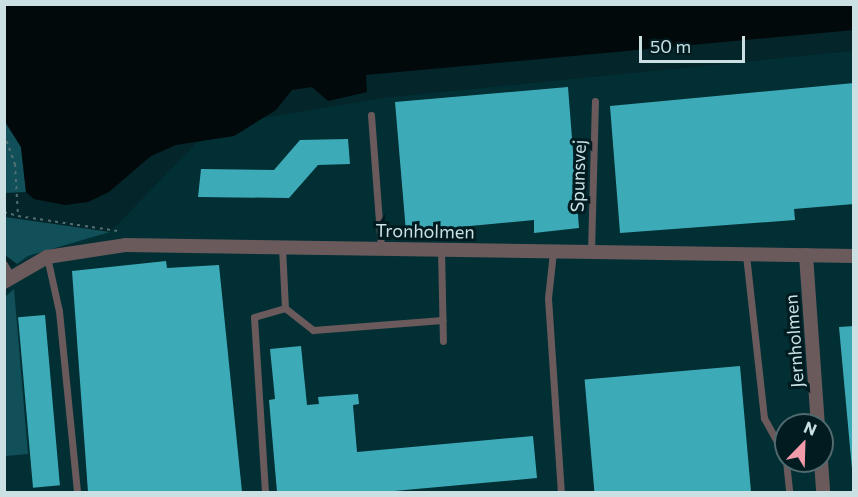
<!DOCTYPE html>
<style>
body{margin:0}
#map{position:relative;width:858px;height:497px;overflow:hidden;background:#04252a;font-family:Commissioner,sans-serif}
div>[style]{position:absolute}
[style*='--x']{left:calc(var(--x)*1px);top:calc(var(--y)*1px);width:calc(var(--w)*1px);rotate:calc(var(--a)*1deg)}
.built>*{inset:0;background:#022f34}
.green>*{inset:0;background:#115058}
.water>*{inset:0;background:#01090b}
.building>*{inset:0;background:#3daab8;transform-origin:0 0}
.path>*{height:2px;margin-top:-1px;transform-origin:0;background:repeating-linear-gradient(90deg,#526f73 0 3px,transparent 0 7.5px)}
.service>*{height:7px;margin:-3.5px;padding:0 3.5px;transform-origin:3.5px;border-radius:3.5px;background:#6a5a5c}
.minor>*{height:14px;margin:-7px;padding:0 7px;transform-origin:7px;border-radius:7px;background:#6a5a5c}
span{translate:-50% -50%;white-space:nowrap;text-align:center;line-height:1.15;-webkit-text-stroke:6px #001c20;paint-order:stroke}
.street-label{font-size:18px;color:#cae0e3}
.frame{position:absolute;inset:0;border:6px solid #cae0e3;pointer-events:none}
.north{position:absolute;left:774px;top:413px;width:60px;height:60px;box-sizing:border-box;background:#001c20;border:2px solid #516a6e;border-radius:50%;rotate:23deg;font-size:16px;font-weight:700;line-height:24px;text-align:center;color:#cae0e3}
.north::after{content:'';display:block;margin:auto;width:21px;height:27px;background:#f39aab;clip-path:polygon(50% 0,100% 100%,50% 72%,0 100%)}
.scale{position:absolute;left:639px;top:36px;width:106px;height:27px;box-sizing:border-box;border:3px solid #cae0e3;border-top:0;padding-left:8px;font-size:18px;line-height:21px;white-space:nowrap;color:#cae0e3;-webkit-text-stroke:4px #001c20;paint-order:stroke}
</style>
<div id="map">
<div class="built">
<i style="clip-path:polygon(evenodd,853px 51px,853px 492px,5px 492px,4px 273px,28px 256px,110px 232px,213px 126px,392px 97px,853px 51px,786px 425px,822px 425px,822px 461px,786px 461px,786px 425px)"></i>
</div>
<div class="green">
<i style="clip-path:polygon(4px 121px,21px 147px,26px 192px,5px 193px)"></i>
<i style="clip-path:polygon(5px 217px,110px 232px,28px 256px,17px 264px,5px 255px)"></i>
<i style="clip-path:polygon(14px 289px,28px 454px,5px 456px,5px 297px)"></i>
</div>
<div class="water">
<i style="clip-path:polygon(5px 4px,853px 4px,854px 30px,366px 75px,367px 92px,328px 101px,312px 87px,292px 90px,276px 110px,234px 136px,176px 145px,151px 156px,109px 192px,88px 202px,65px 205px,34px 199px,26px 192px,21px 147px,5px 121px)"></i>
</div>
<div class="building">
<i style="clip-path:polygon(854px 83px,854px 204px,794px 209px,795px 220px,620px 233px,610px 106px)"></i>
<i style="clip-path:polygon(568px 87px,579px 228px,534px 233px,534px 220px,406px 232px,395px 102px)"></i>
<i style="clip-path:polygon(348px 139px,350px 164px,318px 165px,289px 198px,198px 197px,201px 169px,274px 170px,300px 140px)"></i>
<i style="clip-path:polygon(166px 261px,167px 268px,219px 265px,242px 492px,88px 492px,72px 271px)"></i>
<i style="left:45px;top:315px;width:171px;height:27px;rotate:85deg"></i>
<i style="clip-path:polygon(854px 326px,854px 469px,852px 469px,839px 327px)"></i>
<i style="clip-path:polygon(301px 346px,307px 405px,319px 404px,318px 397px,358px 394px,359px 404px,353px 405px,357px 452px,533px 436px,537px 478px,383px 492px,277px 492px,269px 400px,275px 399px,270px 349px)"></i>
<i style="left:740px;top:366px;width:126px;height:156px;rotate:85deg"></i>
</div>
<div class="path">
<i style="--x:4;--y:134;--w:32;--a:70"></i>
<i style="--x:15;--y:164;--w:52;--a:86.7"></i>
<i style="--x:18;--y:216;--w:101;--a:8.5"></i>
<i style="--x:4;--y:212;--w:15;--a:16"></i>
</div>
<div class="service">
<i style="--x:371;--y:115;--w:132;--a:85.7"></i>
<i style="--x:282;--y:247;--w:61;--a:87.2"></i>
<i style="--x:285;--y:308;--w:36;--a:38"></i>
<i style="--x:313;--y:330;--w:130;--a:-4.4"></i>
<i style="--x:441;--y:249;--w:92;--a:88.8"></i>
<i style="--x:553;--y:252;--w:46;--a:96.2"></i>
<i style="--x:548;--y:298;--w:194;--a:86.2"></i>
<i style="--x:591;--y:252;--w:151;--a:-88.5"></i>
<i style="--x:746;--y:255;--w:164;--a:83.7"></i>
<i style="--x:764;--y:418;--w:46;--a:61.2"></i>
<i style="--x:47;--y:257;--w:55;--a:77.5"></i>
<i style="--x:59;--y:311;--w:182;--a:84.3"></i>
<i style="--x:4;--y:264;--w:16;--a:60"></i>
<i style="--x:786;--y:461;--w:31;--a:84"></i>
<i style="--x:265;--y:492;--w:175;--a:-93.6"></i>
<i style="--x:254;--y:317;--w:32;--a:-16"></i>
</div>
<div class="minor">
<i style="--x:806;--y:255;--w:170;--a:86"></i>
<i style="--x:4;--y:282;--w:50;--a:-30.2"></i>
<i style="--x:47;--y:257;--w:79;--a:-8.7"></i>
<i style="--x:125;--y:245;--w:729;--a:0.86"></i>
<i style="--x:821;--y:461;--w:31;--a:86"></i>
</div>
<div class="street-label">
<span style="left:578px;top:176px;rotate:-88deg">Spunsvej</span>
<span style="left:425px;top:231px;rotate:1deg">Tronholmen</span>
<span style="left:794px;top:341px;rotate:-94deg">Jernholmen</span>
</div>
<div class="frame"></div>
<div class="north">N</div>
<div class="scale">50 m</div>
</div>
